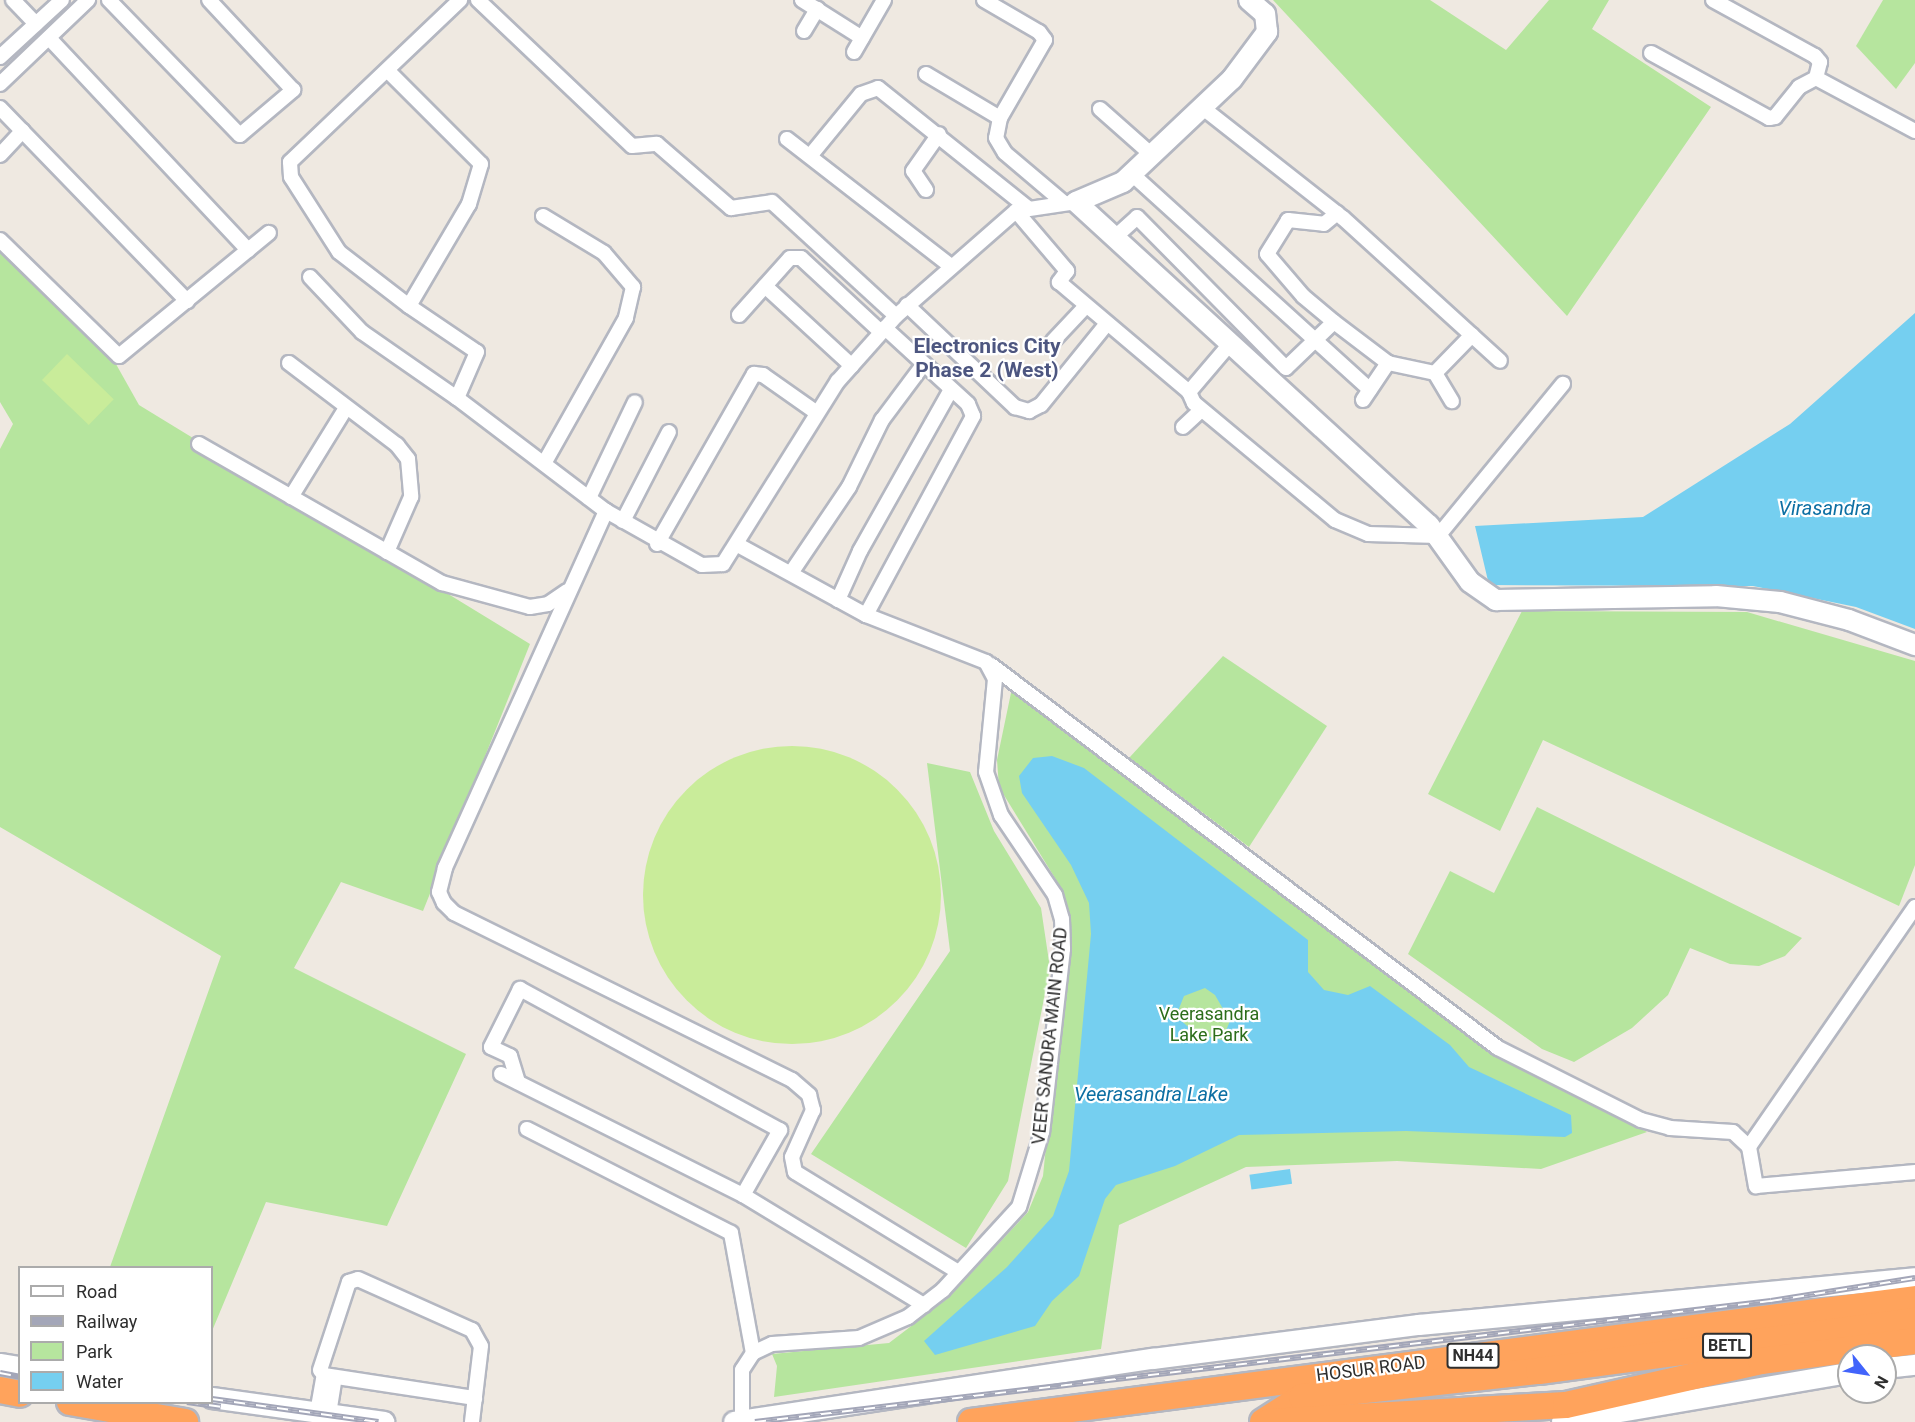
<!DOCTYPE html>
<style>
body{margin:0}
#map{position:relative;width:1915px;height:1422px;overflow:hidden;background:#efe9e1;font-family:Roboto,sans-serif}
div>[style]{position:absolute}
[style*='--x']{left:calc(var(--x)*1px);top:calc(var(--y)*1px);width:calc(var(--w)*1px);rotate:calc(var(--a)*1deg)}
.green>*{inset:0;background:#b6e59e}
.pitch>*{inset:0;background:#c9ec9a;transform-origin:0 0}
.round{border-radius:50%}
.water>*{inset:0;background:#75cff0;transform-origin:0 0}
.roads{filter:drop-shadow(2px 0 #b4b7c1) drop-shadow(-2px 0 #b4b7c1) drop-shadow(0 2px #b4b7c1) drop-shadow(0 -2px #b4b7c1)}
.street>*{height:14px;margin:-7px;padding:0 7px;transform-origin:7px;border-radius:7px;background:#fff}
.secondary>*{height:20px;margin:-10px;padding:0 10px;transform-origin:10px;border-radius:10px;background:#fff}
.highway>*{height:26px;margin:-13px;padding:0 13px;transform-origin:13px;border-radius:13px;background:#ffa35c}
.rail>*{height:6px;margin-top:-3px;transform-origin:0;background:repeating-linear-gradient(90deg,#fff 0 11px,#a3a6b8 0 22px);box-sizing:border-box;border-block:2px solid #a3a6b8}
span{translate:-50% -50%;white-space:nowrap;text-align:center;line-height:1.15;-webkit-text-stroke:4.5px #fff;paint-order:stroke}
.shield-label span{padding:2px 4px;background:#fff;border:2px solid;border-radius:4px;-webkit-text-stroke-width:0}
.shield-label{font-size:16px;color:#2e2e2e;font-weight:700}
.park-label{font-size:18px;color:#2c6e1b}
.street-label{font-size:18px;color:#2e2e2e}
.water-label{font-size:20px;color:#0d6fa3;font-style:italic}
.quarter-label{font-size:21px;color:#4d5680;font-weight:700}
.legend{position:absolute;left:18px;top:1266px;width:195px;height:138px;box-sizing:border-box;background:#fff;border:2px solid #ababab;margin:0;padding:8px 10px;list-style:none;font-size:18px;color:#2e2e2e}
.legend li{display:flex;align-items:center;gap:12px;height:30px}
.legend b{width:30px;border:2px solid #ababab}
.north{position:absolute;left:1837px;top:1344px;width:60px;height:60px;box-sizing:border-box;background:#fff;border:2px solid #ababab;border-radius:50%;rotate:120deg;font-size:16px;font-weight:700;line-height:24px;text-align:center;color:#2e2e2e}
.north::after{content:'';display:block;margin:auto;width:21px;height:27px;background:#4264fb;clip-path:polygon(50% 0,100% 100%,50% 72%,0 100%)}
</style>
<div id="map">
<div class="green">
<i style="clip-path:polygon(1273px 0,1430px 0,1506px 50px,1549px 0,1609px 0,1592px 29px,1711px 107px,1567px 316px)"></i>
<i style="clip-path:polygon(1883px 0,1915px 0,1915px 63px,1896px 89px,1856px 46px)"></i>
<i style="clip-path:polygon(0 246px,112px 357px,139px 405px,530px 644px,423px 911px,341px 882px,294px 968px,466px 1054px,387px 1226px,266px 1202px,212px 1331px,212px 1268px,110px 1267px,221px 956px,0 827px,0 449px,13px 424px,0 402px)"></i>
<i style="clip-path:polygon(1522px 611px,1747px 612px,1915px 661px,1915px 865px,1899px 906px,1543px 740px,1500px 831px,1428px 794px)"></i>
<i style="clip-path:polygon(1223px 656px,1327px 726px,1249px 847px,1129px 758px)"></i>
<i style="clip-path:polygon(1012px 688px,1496px 1052px,1647px 1132px,1541px 1169px,1397px 1161px,1246px 1167px,1119px 1225px,1101px 1349px,774px 1397px,777px 1366px,772px 1354px,889px 1343px,948px 1298px,1028px 1212px,1043px 1176px,1069px 917px,1058px 883px,999px 787px,997px 760px)"></i>
<i style="clip-path:polygon(927px 763px,970px 772px,994px 831px,1041px 908px,1050px 968px,1008px 1181px,966px 1248px,811px 1154px,950px 951px)"></i>
<i style="clip-path:polygon(1537px 807px,1802px 938px,1785px 956px,1759px 966px,1730px 964px,1690px 948px,1668px 995px,1632px 1028px,1574px 1062px,1542px 1049px,1408px 954px,1450px 871px,1494px 893px)"></i>
</div>
<div class="pitch">
<i style="left:67px;top:354px;width:65px;height:36px;rotate:44deg"></i>
<i class="round" style="left:643px;top:746px;width:298px;height:298px"></i>
</div>
<div class="water">
<i style="clip-path:polygon(1915px 313px,1915px 629px,1856px 607px,1753px 586px,1489px 585px,1475px 526px,1643px 517px,1790px 424px)"></i>
<i style="clip-path:polygon(evenodd,1052px 756px,1084px 768px,1308px 940px,1308px 972px,1324px 990px,1348px 995px,1370px 986px,1450px 1045px,1469px 1067px,1571px 1115px,1572px 1133px,1565px 1137px,1406px 1131px,1239px 1135px,1175px 1166px,1116px 1185px,1105px 1199px,1079px 1276px,1052px 1301px,1035px 1326px,935px 1355px,924px 1341px,1007px 1267px,1053px 1216px,1069px 1171px,1091px 934px,1089px 903px,1071px 865px,1022px 793px,1019px 776px,1033px 758px,1052px 756px,1205px 988px,1215px 995px,1230px 1021px,1222px 1040px,1195px 1033px,1176px 1016px,1184px 996px,1205px 988px)"></i>
<i style="left:1290px;top:1169px;width:15px;height:41px;rotate:82deg"></i>
</div>
<div class="roads">
<div class="street">
<i style="--x:13;--y:0;--w:33;--a:46"></i>
<i style="--x:109;--y:0;--w:188;--a:45.9"></i>
<i style="--x:240;--y:135;--w:70;--a:-40.3"></i>
<i style="--x:293;--y:90;--w:123;--a:-133"></i>
<i style="--x:478;--y:0;--w:212;--a:43.5"></i>
<i style="--x:632;--y:146;--w:25;--a:-5"></i>
<i style="--x:657;--y:144;--w:98;--a:40.9"></i>
<i style="--x:731;--y:208;--w:41;--a:-8.3"></i>
<i style="--x:772;--y:202;--w:168;--a:42.6"></i>
<i style="--x:802;--y:0;--w:71;--a:32.3"></i>
<i style="--x:984;--y:0;--w:64;--a:30.2"></i>
<i style="--x:1039;--y:32;--w:10;--a:53"></i>
<i style="--x:1045;--y:40;--w:90;--a:120"></i>
<i style="--x:1000;--y:118;--w:20;--a:101"></i>
<i style="--x:996;--y:138;--w:17;--a:59"></i>
<i style="--x:1005;--y:153;--w:76;--a:40.2"></i>
<i style="--x:1713;--y:0;--w:116;--a:28.8"></i>
<i style="--x:1815;--y:56;--w:8;--a:50"></i>
<i style="--x:1820;--y:62;--w:16;--a:104"></i>
<i style="--x:804;--y:31;--w:26;--a:-59"></i>
<i style="--x:49;--y:38;--w:291;--a:46.8"></i>
<i style="--x:854;--y:52;--w:60;--a:-60"></i>
<i style="--x:1651;--y:53;--w:135;--a:28.8"></i>
<i style="--x:1769;--y:118;--w:6;--a:-9"></i>
<i style="--x:1775;--y:117;--w:38;--a:-51"></i>
<i style="--x:1799;--y:87;--w:19;--a:-28"></i>
<i style="--x:0;--y:57;--w:84;--a:-42.6"></i>
<i style="--x:389;--y:72;--w:130;--a:45"></i>
<i style="--x:481;--y:164;--w:42;--a:106.7"></i>
<i style="--x:469;--y:204;--w:118;--a:120.5"></i>
<i style="--x:409;--y:306;--w:82;--a:34.1"></i>
<i style="--x:477;--y:352;--w:50;--a:113.5"></i>
<i style="--x:457;--y:398;--w:187;--a:37.2"></i>
<i style="--x:606;--y:511;--w:110;--a:29.4"></i>
<i style="--x:702;--y:565;--w:21;--a:-3"></i>
<i style="--x:723;--y:564;--w:216;--a:-57.9"></i>
<i style="--x:838;--y:381;--w:87;--a:-48.3"></i>
<i style="--x:896;--y:316;--w:159;--a:-41.2"></i>
<i style="--x:1016;--y:211;--w:61;--a:-8.5"></i>
<i style="--x:926;--y:74;--w:86;--a:30.7"></i>
<i style="--x:1816;--y:78;--w:112;--a:28.2"></i>
<i style="--x:0;--y:84;--w:122;--a:-43.7"></i>
<i style="--x:0;--y:108;--w:269;--a:45.9"></i>
<i style="--x:1203;--y:108;--w:178;--a:38.2"></i>
<i style="--x:1343;--y:218;--w:212;--a:42.3"></i>
<i style="--x:1100;--y:109;--w:69;--a:41.5"></i>
<i style="--x:787;--y:139;--w:207;--a:37.8"></i>
<i style="--x:0;--y:155;--w:33;--a:-47"></i>
<i style="--x:810;--y:156;--w:80;--a:-50.6"></i>
<i style="--x:861;--y:94;--w:18;--a:-19"></i>
<i style="--x:878;--y:88;--w:192;--a:38.7"></i>
<i style="--x:1132;--y:174;--w:321;--a:42.2"></i>
<i style="--x:926;--y:190;--w:23;--a:-124"></i>
<i style="--x:913;--y:171;--w:45;--a:-54.9"></i>
<i style="--x:1016;--y:211;--w:79;--a:49.6"></i>
<i style="--x:1067;--y:271;--w:14;--a:126"></i>
<i style="--x:1059;--y:282;--w:170;--a:40.2"></i>
<i style="--x:543;--y:216;--w:71;--a:31.2"></i>
<i style="--x:604;--y:253;--w:45;--a:49.5"></i>
<i style="--x:633;--y:287;--w:32;--a:103"></i>
<i style="--x:626;--y:318;--w:165;--a:119.4"></i>
<i style="--x:1114;--y:238;--w:31;--a:-42"></i>
<i style="--x:1137;--y:217;--w:212;--a:45.4"></i>
<i style="--x:1286;--y:368;--w:66;--a:-43.8"></i>
<i style="--x:1334;--y:322;--w:68;--a:37.2"></i>
<i style="--x:1388;--y:363;--w:48;--a:12"></i>
<i style="--x:1435;--y:373;--w:53;--a:-45.8"></i>
<i style="--x:0;--y:240;--w:166;--a:44.3"></i>
<i style="--x:119;--y:356;--w:194;--a:-39.4"></i>
<i style="--x:310;--y:277;--w:76;--a:46.6"></i>
<i style="--x:362;--y:332;--w:116;--a:34.8"></i>
<i style="--x:765;--y:286;--w:118;--a:42.6"></i>
<i style="--x:907;--y:305;--w:149;--a:43.4"></i>
<i style="--x:1015;--y:407;--w:15;--a:16"></i>
<i style="--x:1029;--y:411;--w:13;--a:-27"></i>
<i style="--x:1041;--y:405;--w:102;--a:-51"></i>
<i style="--x:409;--y:306;--w:88;--a:-142.4"></i>
<i style="--x:339;--y:252;--w:89;--a:-122.6"></i>
<i style="--x:291;--y:177;--w:15;--a:-94"></i>
<i style="--x:290;--y:162;--w:235;--a:-43.6"></i>
<i style="--x:739;--y:315;--w:76;--a:-48.2"></i>
<i style="--x:790;--y:258;--w:11;--a:0"></i>
<i style="--x:801;--y:258;--w:109;--a:42.8"></i>
<i style="--x:1334;--y:322;--w:40;--a:-140"></i>
<i style="--x:1303;--y:296;--w:55;--a:-130.6"></i>
<i style="--x:1267;--y:254;--w:40;--a:-58"></i>
<i style="--x:1288;--y:220;--w:36;--a:6"></i>
<i style="--x:1324;--y:224;--w:17;--a:-40"></i>
<i style="--x:1053;--y:341;--w:47;--a:-46.7"></i>
<i style="--x:1229;--y:345;--w:62;--a:130.4"></i>
<i style="--x:1189;--y:392;--w:12;--a:66"></i>
<i style="--x:1194;--y:403;--w:183;--a:39.7"></i>
<i style="--x:1335;--y:520;--w:36;--a:23"></i>
<i style="--x:1368;--y:534;--w:70;--a:1.6"></i>
<i style="--x:1438;--y:536;--w:197;--a:-50.6"></i>
<i style="--x:289;--y:363;--w:136;--a:37.2"></i>
<i style="--x:397;--y:445;--w:18;--a:52"></i>
<i style="--x:408;--y:459;--w:38;--a:85"></i>
<i style="--x:411;--y:497;--w:60;--a:113.6"></i>
<i style="--x:1435;--y:373;--w:33;--a:59"></i>
<i style="--x:1363;--y:400;--w:45;--a:-56"></i>
<i style="--x:1183;--y:427;--w:25;--a:-43"></i>
<i style="--x:199;--y:444;--w:280;--a:29.8"></i>
<i style="--x:442;--y:583;--w:91;--a:15.3"></i>
<i style="--x:530;--y:607;--w:18;--a:-9"></i>
<i style="--x:548;--y:604;--w:23;--a:-34"></i>
<i style="--x:291;--y:497;--w:105;--a:-58.3"></i>
<i style="--x:589;--y:498;--w:106;--a:-64.4"></i>
<i style="--x:606;--y:511;--w:392;--a:114.3"></i>
<i style="--x:445;--y:868;--w:25;--a:104"></i>
<i style="--x:439;--y:892;--w:12;--a:66"></i>
<i style="--x:444;--y:903;--w:14;--a:45"></i>
<i style="--x:454;--y:913;--w:377;--a:26.3"></i>
<i style="--x:792;--y:1080;--w:23;--a:41"></i>
<i style="--x:809;--y:1095;--w:16;--a:75"></i>
<i style="--x:813;--y:1110;--w:51;--a:114.1"></i>
<i style="--x:792;--y:1157;--w:15;--a:79"></i>
<i style="--x:795;--y:1172;--w:191;--a:31.5"></i>
<i style="--x:623;--y:521;--w:100;--a:-62.7"></i>
<i style="--x:657;--y:544;--w:196;--a:-60.3"></i>
<i style="--x:754;--y:374;--w:9;--a:6"></i>
<i style="--x:763;--y:375;--w:66;--a:35.1"></i>
<i style="--x:738;--y:545;--w:146;--a:28.7"></i>
<i style="--x:866;--y:615;--w:129;--a:21.4"></i>
<i style="--x:986;--y:662;--w:19;--a:62"></i>
<i style="--x:995;--y:679;--w:93;--a:95.5"></i>
<i style="--x:986;--y:772;--w:46;--a:70.8"></i>
<i style="--x:1001;--y:815;--w:97;--a:56"></i>
<i style="--x:1055;--y:895;--w:25;--a:74"></i>
<i style="--x:1062;--y:919;--w:30;--a:88"></i>
<i style="--x:1063;--y:949;--w:184;--a:96.5"></i>
<i style="--x:1042;--y:1132;--w:78;--a:107"></i>
<i style="--x:1019;--y:1207;--w:113;--a:132.5"></i>
<i style="--x:943;--y:1290;--w:44;--a:142.4"></i>
<i style="--x:908;--y:1317;--w:53;--a:156.8"></i>
<i style="--x:859;--y:1338;--w:87;--a:176.1"></i>
<i style="--x:772;--y:1344;--w:21;--a:155"></i>
<i style="--x:753;--y:1353;--w:20;--a:123"></i>
<i style="--x:742;--y:1370;--w:51;--a:90"></i>
<i style="--x:791;--y:573;--w:104;--a:-56"></i>
<i style="--x:849;--y:487;--w:75;--a:-63.8"></i>
<i style="--x:882;--y:420;--w:69;--a:-53.3"></i>
<i style="--x:838;--y:600;--w:54;--a:-65.8"></i>
<i style="--x:860;--y:551;--w:184;--a:-60.6"></i>
<i style="--x:866;--y:615;--w:226;--a:-61.7"></i>
<i style="--x:973;--y:416;--w:13;--a:-113"></i>
<i style="--x:968;--y:404;--w:113;--a:-137.5"></i>
<i style="--x:991;--y:665;--w:635;--a:37.07"></i>
<i style="--x:1498;--y:1048;--w:160;--a:26.7"></i>
<i style="--x:1641;--y:1120;--w:30;--a:15"></i>
<i style="--x:1670;--y:1128;--w:63;--a:3.6"></i>
<i style="--x:1733;--y:1132;--w:22;--a:43"></i>
<i style="--x:1915;--y:907;--w:292;--a:124.7"></i>
<i style="--x:1749;--y:1147;--w:40;--a:80"></i>
<i style="--x:1756;--y:1186;--w:160;--a:-5"></i>
<i style="--x:501;--y:1074;--w:271;--a:26.6"></i>
<i style="--x:743;--y:1195;--w:212;--a:31.3"></i>
<i style="--x:518;--y:1082;--w:27;--a:-107"></i>
<i style="--x:510;--y:1056;--w:21;--a:-155"></i>
<i style="--x:491;--y:1047;--w:65;--a:-63.4"></i>
<i style="--x:520;--y:989;--w:296;--a:28.5"></i>
<i style="--x:780;--y:1130;--w:75;--a:119.6"></i>
<i style="--x:527;--y:1129;--w:229;--a:27"></i>
<i style="--x:731;--y:1233;--w:122;--a:79.6"></i>
<i style="--x:324;--y:1375;--w:153;--a:8.7"></i>
<i style="--x:317;--y:1413;--w:39;--a:-80"></i>
<i style="--x:324;--y:1375;--w:6;--a:-129"></i>
<i style="--x:320;--y:1370;--w:93;--a:-71.8"></i>
<i style="--x:349;--y:1282;--w:9;--a:-18"></i>
<i style="--x:358;--y:1279;--w:125;--a:24.1"></i>
<i style="--x:472;--y:1330;--w:18;--a:61"></i>
<i style="--x:481;--y:1346;--w:77;--a:96.8"></i>
<i style="--x:329;--y:1414;--w:37;--a:-81"></i>
</div>
<div class="secondary">
<i style="--x:1076;--y:202;--w:478;--a:42.5"></i>
<i style="--x:1429;--y:525;--w:70;--a:54.3"></i>
<i style="--x:1470;--y:582;--w:32;--a:35"></i>
<i style="--x:1496;--y:600;--w:220;--a:-1"></i>
<i style="--x:1716;--y:596;--w:64;--a:5.4"></i>
<i style="--x:1780;--y:602;--w:71;--a:14.6"></i>
<i style="--x:1849;--y:620;--w:71;--a:20.7"></i>
<i style="--x:1076;--y:202;--w:51;--a:-23.1"></i>
<i style="--x:1123;--y:182;--w:150;--a:-43.4"></i>
<i style="--x:1232;--y:79;--w:59;--a:-53.3"></i>
<i style="--x:1267;--y:32;--w:18;--a:-96"></i>
<i style="--x:1265;--y:14;--w:21;--a:-139"></i>
<i style="--x:0;--y:1364;--w:20;--a:9"></i>
<i style="--x:1885;--y:1368;--w:30;--a:-6"></i>
<i style="--x:212;--y:1398;--w:174;--a:7.9"></i>
<i style="--x:734;--y:1422;--w:424;--a:-8.6"></i>
<i style="--x:1153;--y:1359;--w:268;--a:-7.3"></i>
<i style="--x:1419;--y:1325;--w:498;--a:-5.4"></i>
<i style="--x:1562;--y:1422;--w:291;--a:-9.7"></i>
</div>
<div class="highway">
<i style="--x:0;--y:1390;--w:20;--a:11"></i>
<i style="--x:70;--y:1402;--w:117;--a:9.9"></i>
<i style="--x:971;--y:1422;--w:952;--a:-7.42"></i>
<i style="--x:1263;--y:1422;--w:46;--a:-32.7"></i>
<i style="--x:1302;--y:1397;--w:238;--a:-6.3"></i>
<i style="--x:1539;--y:1371;--w:379;--a:-7.6"></i>
<i style="--x:1269;--y:1422;--w:297;--a:-3.3"></i>
<i style="--x:1566;--y:1405;--w:200;--a:-12.7"></i>
<i style="--x:1761;--y:1361;--w:155;--a:-7.4"></i>
</div>
</div>
<div class="rail">
<i style="--x:0;--y:1373;--w:20;--a:11"></i>
<i style="--x:212;--y:1399;--w:168;--a:7.9"></i>
<i style="--x:187;--y:1402;--w:34;--a:8"></i>
<i style="--x:755;--y:1422;--w:1023;--a:-6.79"></i>
<i style="--x:1771;--y:1301;--w:146;--a:-9.1"></i>
</div>
<div class="shield-label">
<span style="left:1727px;top:1346px">BETL</span>
<span style="left:1473px;top:1356px">NH44</span>
</div>
<div class="park-label">
<span style="left:1209px;top:1025px">Veerasandra<br>Lake Park</span>
</div>
<div class="street-label">
<span style="left:1050px;top:1036px;rotate:-84deg">VEER SANDRA MAIN ROAD</span>
<span style="left:1371px;top:1369px;rotate:-7deg">HOSUR ROAD</span>
</div>
<div class="water-label">
<span style="left:1825px;top:508px">Virasandra</span>
<span style="left:1151px;top:1094px">Veerasandra Lake</span>
</div>
<div class="quarter-label">
<span style="left:987px;top:358px">Electronics City<br>Phase 2 (West)</span>
</div>
<ul class="legend">
<li><b style="height:8px;background:#fff"></b>Road</li>
<li><b style="height:8px;background:#a3a6b8"></b>Railway</li>
<li><b style="height:16px;background:#b6e59e"></b>Park</li>
<li><b style="height:16px;background:#75cff0"></b>Water</li>
</ul>
<div class="north">N</div>
</div>
